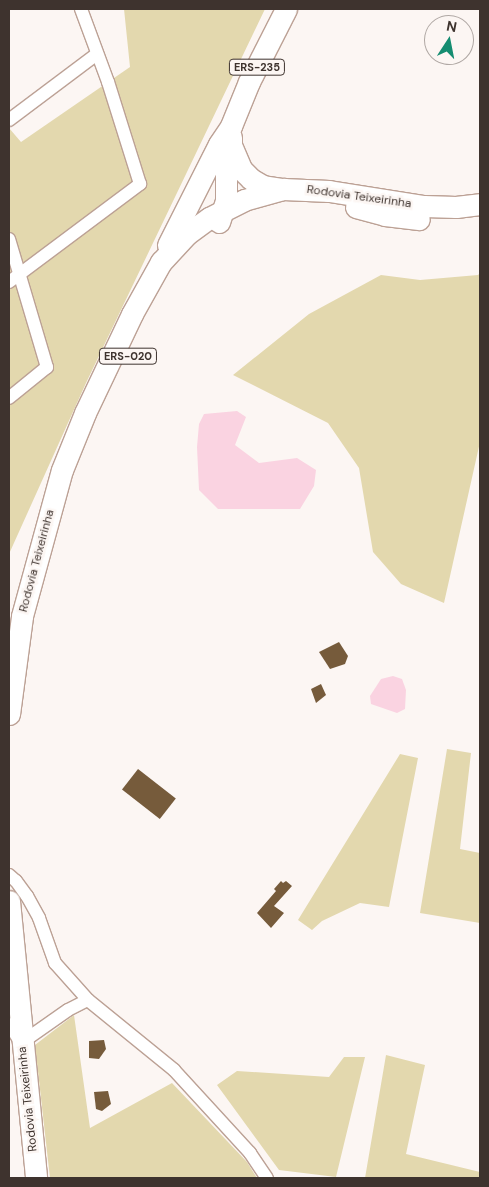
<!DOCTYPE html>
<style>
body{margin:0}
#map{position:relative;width:489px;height:1187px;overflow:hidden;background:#fcf6f3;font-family:"DM Sans",sans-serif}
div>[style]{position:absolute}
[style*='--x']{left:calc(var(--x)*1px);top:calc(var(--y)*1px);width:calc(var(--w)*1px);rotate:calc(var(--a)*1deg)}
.green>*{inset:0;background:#e3d8ae}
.water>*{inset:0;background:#fad3e1}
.building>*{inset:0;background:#765b3b;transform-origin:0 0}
.roads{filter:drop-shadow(1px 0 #bca195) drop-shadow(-1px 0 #bca195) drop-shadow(0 1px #bca195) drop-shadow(0 -1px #bca195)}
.minor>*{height:12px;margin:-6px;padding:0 6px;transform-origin:6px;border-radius:6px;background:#fff}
.primary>*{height:21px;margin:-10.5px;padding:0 10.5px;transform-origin:10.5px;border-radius:10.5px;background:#fff}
span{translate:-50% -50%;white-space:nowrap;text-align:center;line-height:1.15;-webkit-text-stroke:5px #fcf6f3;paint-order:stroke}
.shield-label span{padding:1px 4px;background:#fcf6f3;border:1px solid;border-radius:4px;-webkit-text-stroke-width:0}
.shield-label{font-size:11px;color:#3e332e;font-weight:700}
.street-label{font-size:12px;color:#3e332e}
.frame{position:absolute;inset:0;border:10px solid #3e332e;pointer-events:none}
.north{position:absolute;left:424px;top:15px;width:50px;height:50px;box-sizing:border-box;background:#fcf6f3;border:1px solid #b0a8a4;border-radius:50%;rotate:11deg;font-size:14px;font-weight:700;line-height:20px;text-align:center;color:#3e332e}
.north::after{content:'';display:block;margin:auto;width:18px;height:22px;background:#158d71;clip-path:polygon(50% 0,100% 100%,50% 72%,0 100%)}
</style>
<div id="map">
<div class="green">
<i style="clip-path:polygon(124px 9px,265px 9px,86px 383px,9px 554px,9px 128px,21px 142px,130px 67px)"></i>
<i style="clip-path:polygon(480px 273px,480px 442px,444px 603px,401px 584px,373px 552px,359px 468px,328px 423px,233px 375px,309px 314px,381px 275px,420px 280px,478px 275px)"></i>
<i style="clip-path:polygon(447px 749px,471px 753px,460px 849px,480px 853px,480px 923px,420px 913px)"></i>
<i style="clip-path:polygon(400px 754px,418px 758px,389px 907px,360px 903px,322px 921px,312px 930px,298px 920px)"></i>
<i style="clip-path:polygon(74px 1015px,90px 1128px,172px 1083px,247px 1162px,257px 1178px,50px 1178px,35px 1045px)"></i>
<i style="clip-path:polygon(386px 1055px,425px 1065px,406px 1154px,480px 1172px,480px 1178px,365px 1178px)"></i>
<i style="clip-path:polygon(344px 1057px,365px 1057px,336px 1177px,279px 1170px,217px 1085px,237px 1071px,329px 1077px)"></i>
</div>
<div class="water">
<i style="clip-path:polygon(237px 411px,246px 417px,235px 445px,259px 463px,297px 458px,316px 470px,314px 486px,300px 509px,218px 509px,199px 490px,197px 447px,199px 424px,204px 414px)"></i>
<i style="clip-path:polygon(393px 676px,402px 679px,406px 690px,405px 709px,397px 713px,371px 704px,370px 696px,381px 679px)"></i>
</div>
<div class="building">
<i style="clip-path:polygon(339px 642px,348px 656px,345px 664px,330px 669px,319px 652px)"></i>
<i style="clip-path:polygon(321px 684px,326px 695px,316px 703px,311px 689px)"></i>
<i style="left:138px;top:769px;width:48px;height:26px;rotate:38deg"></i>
<i style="clip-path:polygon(281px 881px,283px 883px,286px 881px,292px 886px,274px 906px,284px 913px,271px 928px,257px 913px,276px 891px,274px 889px)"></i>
<i style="clip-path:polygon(104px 1040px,106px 1049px,99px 1059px,89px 1058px,89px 1041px)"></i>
<i style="clip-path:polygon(108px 1091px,111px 1104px,102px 1111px,96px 1109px,94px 1092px)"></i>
</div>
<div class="roads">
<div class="minor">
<i style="--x:9;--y:120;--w:110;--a:-36.9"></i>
<i style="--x:9;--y:239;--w:134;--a:73.5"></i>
<i style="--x:47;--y:367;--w:49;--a:140.8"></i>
<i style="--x:9;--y:282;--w:164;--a:-36.8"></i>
<i style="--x:140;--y:184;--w:107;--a:-107.4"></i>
<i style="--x:108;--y:82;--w:78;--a:-110.3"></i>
<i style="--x:9;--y:875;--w:9;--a:41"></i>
<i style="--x:16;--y:881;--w:19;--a:54"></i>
<i style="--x:27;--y:896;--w:25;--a:61"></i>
<i style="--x:39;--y:918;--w:48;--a:70.4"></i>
<i style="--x:55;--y:963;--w:50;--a:48.3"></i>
<i style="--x:88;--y:1000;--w:111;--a:39.1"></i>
<i style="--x:174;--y:1070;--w:113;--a:47.5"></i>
<i style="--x:250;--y:1153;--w:30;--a:56"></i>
<i style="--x:9;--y:1024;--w:22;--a:58"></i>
<i style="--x:21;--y:1043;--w:57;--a:-35.1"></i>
<i style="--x:68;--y:1010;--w:22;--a:-27"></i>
</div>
<div class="primary">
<i style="--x:231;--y:145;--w:26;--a:67"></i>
<i style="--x:241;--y:169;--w:14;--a:45"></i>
<i style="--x:251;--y:179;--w:14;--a:30"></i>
<i style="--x:263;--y:186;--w:20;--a:9"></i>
<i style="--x:356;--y:207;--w:30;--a:15"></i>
<i style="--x:385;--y:215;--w:34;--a:7"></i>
<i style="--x:219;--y:222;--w:23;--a:-72"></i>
<i style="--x:226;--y:200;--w:39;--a:-90"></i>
<i style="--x:226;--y:161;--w:17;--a:-73"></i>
<i style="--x:231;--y:145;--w:8;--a:-90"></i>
<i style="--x:168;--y:245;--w:113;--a:-63.2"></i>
<i style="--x:219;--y:144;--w:22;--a:-56"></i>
<i style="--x:231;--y:126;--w:48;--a:-67.8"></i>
<i style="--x:249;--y:82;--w:82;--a:-63.1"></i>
<i style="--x:9;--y:714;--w:99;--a:-82.4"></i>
<i style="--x:22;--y:616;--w:151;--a:-74.7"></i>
<i style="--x:62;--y:470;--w:61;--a:-68"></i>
<i style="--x:85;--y:413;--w:110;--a:-64.6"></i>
<i style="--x:132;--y:314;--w:60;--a:-60.9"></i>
<i style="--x:161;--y:262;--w:38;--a:-47"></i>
<i style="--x:187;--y:234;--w:27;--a:-36"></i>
<i style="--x:209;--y:218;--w:39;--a:-27"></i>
<i style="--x:244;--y:200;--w:41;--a:-15.8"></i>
<i style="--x:283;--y:189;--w:46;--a:2.5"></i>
<i style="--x:329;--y:191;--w:96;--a:9"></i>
<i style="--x:424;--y:206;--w:32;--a:2"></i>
<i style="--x:456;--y:207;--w:24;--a:-7"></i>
<i style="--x:9;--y:901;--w:278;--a:84.4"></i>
</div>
</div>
<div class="shield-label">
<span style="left:257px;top:67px">ERS-235</span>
<span style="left:128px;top:356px">ERS-020</span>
</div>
<div class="street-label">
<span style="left:359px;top:197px;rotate:8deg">Rodovia Teixeirinha</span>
<span style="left:37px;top:561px;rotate:-75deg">Rodovia Teixeirinha</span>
<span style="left:28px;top:1099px;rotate:-96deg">Rodovia Teixeirinha</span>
</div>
<div class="frame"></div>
<div class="north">N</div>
</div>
